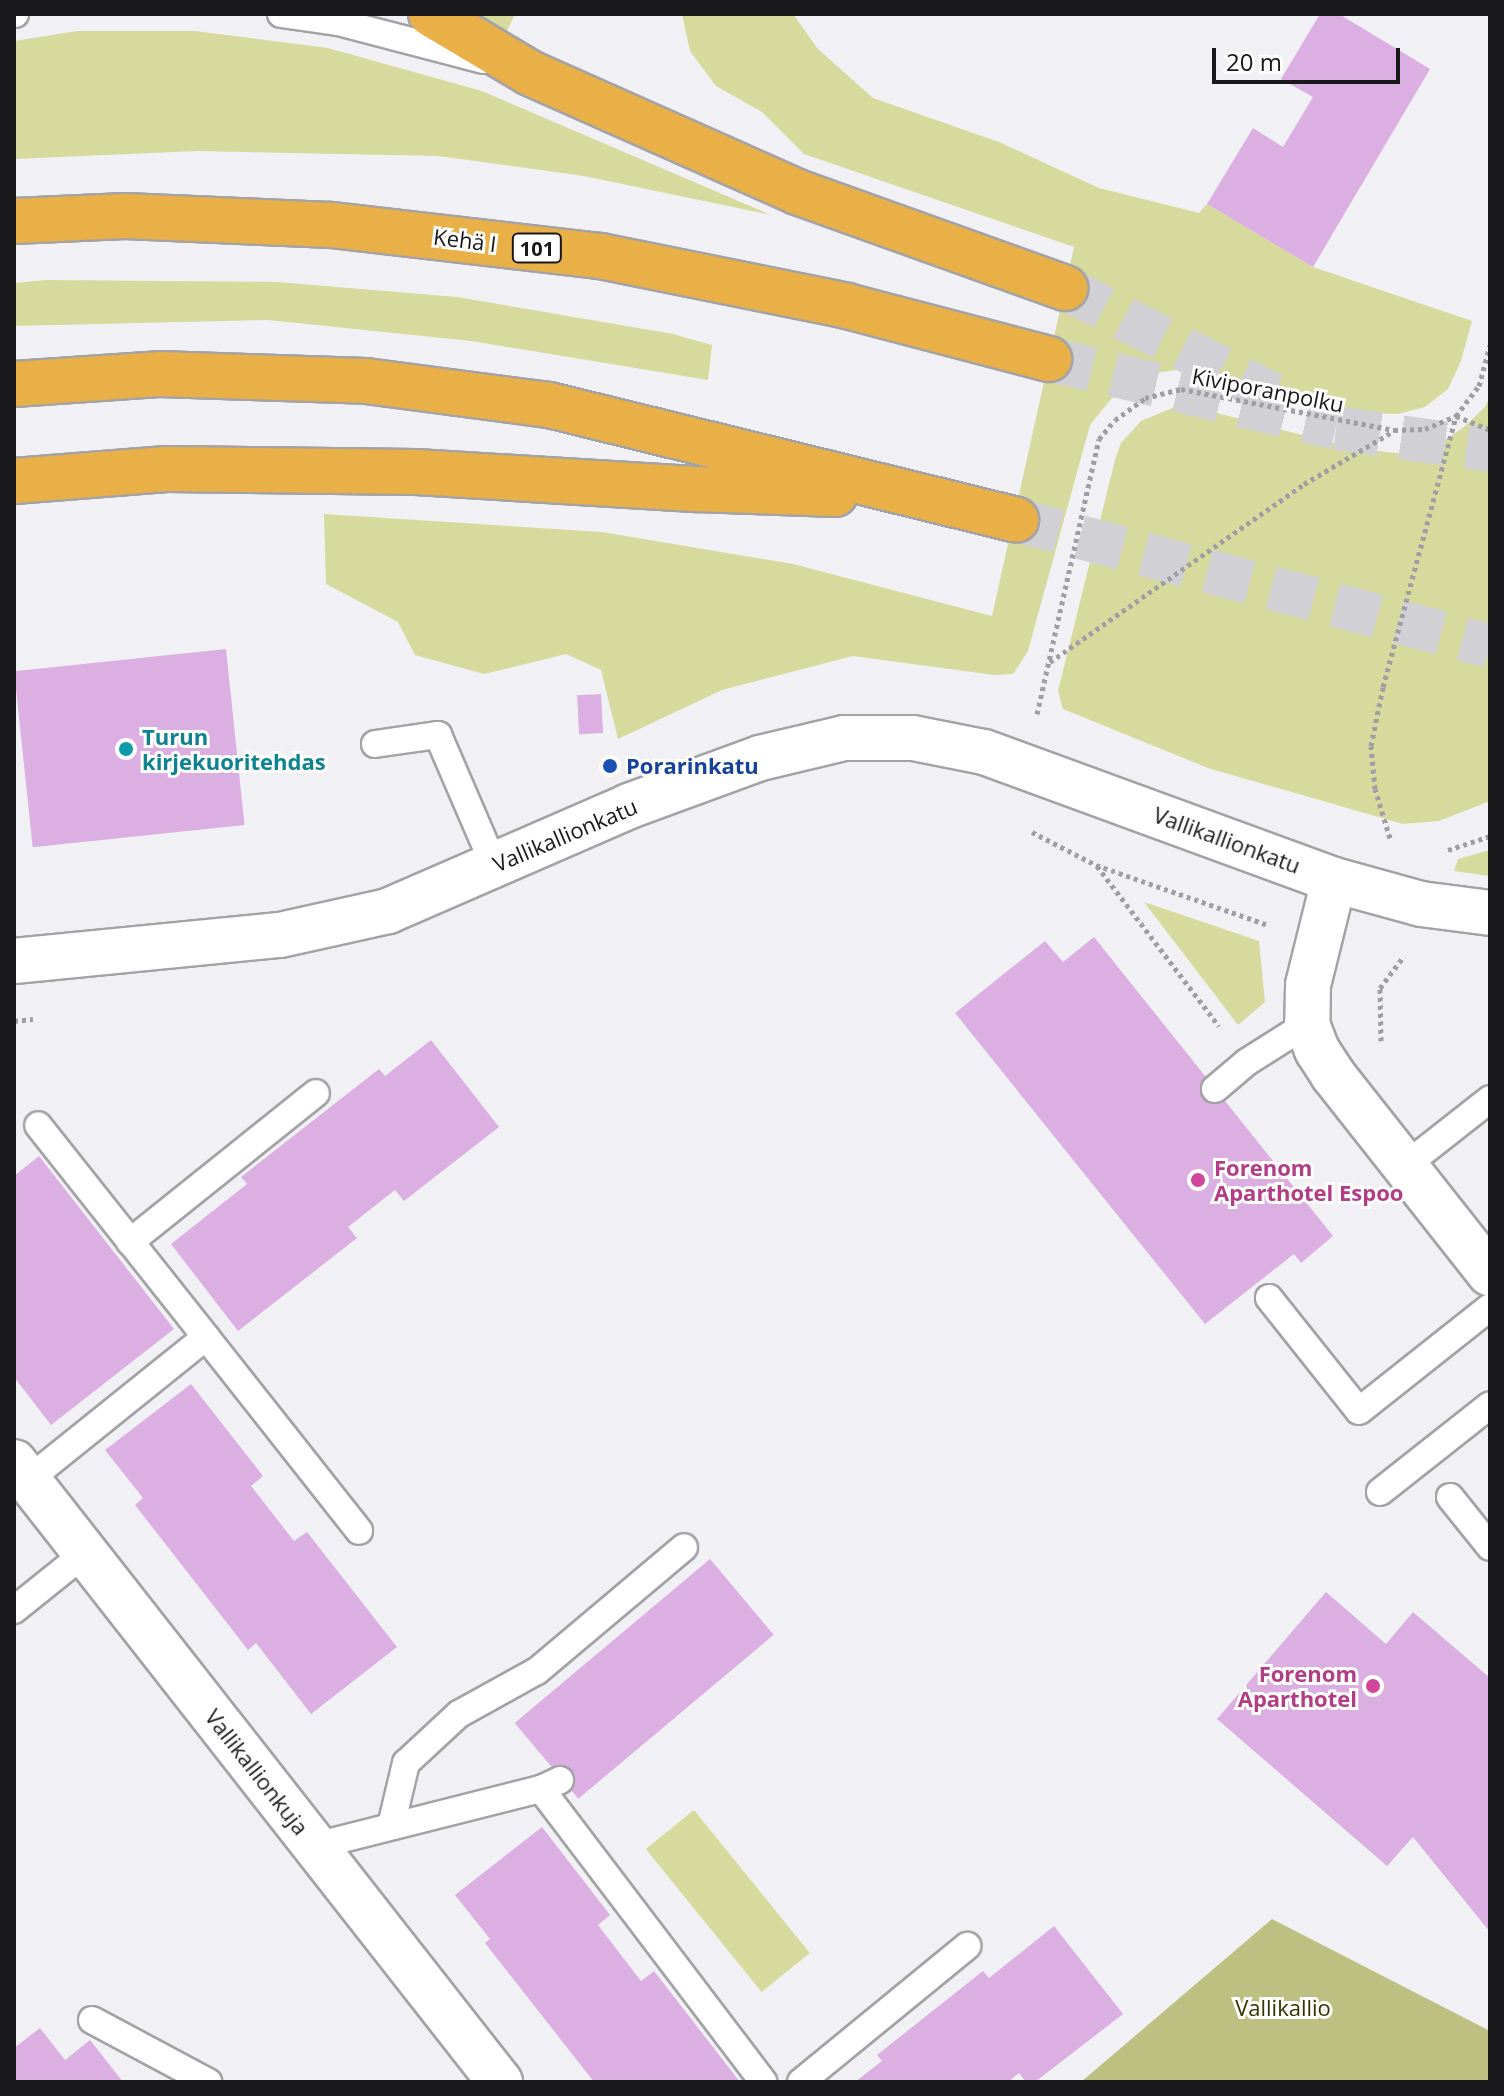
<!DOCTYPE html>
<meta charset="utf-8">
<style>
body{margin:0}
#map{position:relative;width:1504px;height:2096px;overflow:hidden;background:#f1f1f5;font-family:"Open Sans",sans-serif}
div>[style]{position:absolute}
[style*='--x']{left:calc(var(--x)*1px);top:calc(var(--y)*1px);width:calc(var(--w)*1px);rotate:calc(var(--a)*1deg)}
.green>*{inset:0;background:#d7da9d;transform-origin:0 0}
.forest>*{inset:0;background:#bdc080}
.building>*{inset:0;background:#dbafe2;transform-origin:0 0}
.trunk-tunnel>*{height:44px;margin-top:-22px;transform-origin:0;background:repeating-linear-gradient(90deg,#d1d0d4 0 44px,transparent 0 66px)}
.path>*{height:5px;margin-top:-2.5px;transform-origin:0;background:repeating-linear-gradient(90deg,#9f9ea2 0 4px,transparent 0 8px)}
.roads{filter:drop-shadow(2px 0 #a3a3a6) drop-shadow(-2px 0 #a3a3a6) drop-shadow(0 2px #a3a3a6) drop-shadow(0 -2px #a3a3a6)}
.service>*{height:26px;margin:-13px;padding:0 13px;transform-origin:13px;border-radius:13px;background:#fff}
.minor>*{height:44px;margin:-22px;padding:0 22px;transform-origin:22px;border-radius:22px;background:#fff}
.tertiary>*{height:44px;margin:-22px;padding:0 22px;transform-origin:22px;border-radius:22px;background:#fff}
.trunk>*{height:44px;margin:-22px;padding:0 22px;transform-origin:22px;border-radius:22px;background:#eab048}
.dots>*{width:22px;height:22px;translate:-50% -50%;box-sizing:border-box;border:4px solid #fff;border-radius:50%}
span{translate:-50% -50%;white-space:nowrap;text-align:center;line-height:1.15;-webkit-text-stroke:6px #fff;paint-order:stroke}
.shield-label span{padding:2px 6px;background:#fff;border:2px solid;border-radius:6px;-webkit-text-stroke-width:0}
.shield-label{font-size:20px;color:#19181a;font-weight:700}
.street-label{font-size:22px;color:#19181a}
.culture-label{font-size:22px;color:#0d838f;font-weight:700}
.left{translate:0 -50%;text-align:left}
.transit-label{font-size:22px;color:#164399;font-weight:700}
.hotel-label{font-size:22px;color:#b23c85;font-weight:700}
.right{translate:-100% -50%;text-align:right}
.park-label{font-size:22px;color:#330}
.frame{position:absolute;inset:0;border:16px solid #19181a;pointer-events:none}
.scale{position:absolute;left:1212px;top:48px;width:188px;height:36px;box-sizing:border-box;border:4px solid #19181a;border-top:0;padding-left:10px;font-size:24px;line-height:28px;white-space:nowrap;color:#19181a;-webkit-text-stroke:6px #fff;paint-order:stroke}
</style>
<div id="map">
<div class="green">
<i style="clip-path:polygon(478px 14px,515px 14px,507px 31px)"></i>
<i style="clip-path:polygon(682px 14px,793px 14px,818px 49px,873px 98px,999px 142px,1099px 188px,1199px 213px,1207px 204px,1313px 267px,1472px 321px,1461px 361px,1448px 389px,1425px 407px,1398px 414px,1367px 413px,1184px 369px,1148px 374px,1111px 399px,1090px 425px,1028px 651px,1013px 674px,994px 675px,853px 656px,722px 690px,618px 739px,601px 670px,566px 654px,484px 674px,415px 655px,398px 622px,326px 584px,324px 514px,602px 532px,793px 564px,992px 616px,1074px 247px,804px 154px,762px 112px,716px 86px,690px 51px)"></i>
<i style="clip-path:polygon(78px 31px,195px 31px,328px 48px,482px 91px,771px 215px,584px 176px,438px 156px,198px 151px,14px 159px,14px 41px)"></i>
<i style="clip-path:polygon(46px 280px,277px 282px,457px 297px,673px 334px,712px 345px,708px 380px,471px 341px,268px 320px,14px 326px,14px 283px)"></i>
<i style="clip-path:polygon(1490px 396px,1490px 801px,1439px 821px,1403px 824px,1208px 768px,1063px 709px,1058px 691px,1115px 460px,1121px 443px,1141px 421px,1182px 404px,1353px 448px,1404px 454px,1436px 446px,1464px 427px,1485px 407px)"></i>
<i style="clip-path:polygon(1490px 850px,1490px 876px,1454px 871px,1458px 859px)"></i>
<i style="clip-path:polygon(1144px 902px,1259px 941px,1265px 1002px,1238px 1025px)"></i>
<i style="left:694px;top:1810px;width:184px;height:62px;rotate:51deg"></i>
</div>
<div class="forest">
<i style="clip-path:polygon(1272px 1919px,1490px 2031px,1490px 2082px,1081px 2082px)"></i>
</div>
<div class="building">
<i style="clip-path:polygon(1320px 14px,1339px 14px,1430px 69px,1313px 267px,1207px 204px,1253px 128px,1283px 147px,1313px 97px,1281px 79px)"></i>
<i style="left:226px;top:649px;width:177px;height:213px;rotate:84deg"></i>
<i style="left:601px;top:694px;width:39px;height:24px;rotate:87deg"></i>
<i style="clip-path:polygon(1094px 937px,1333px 1236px,1301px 1263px,1294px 1254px,1205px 1324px,955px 1013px,1045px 941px,1063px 962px)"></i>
<i style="clip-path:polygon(431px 1040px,499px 1127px,404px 1201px,395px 1190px,348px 1227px,357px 1238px,238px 1331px,171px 1244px,247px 1184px,241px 1177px,379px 1069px,385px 1076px)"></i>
<i style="clip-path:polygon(39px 1156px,174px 1329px,51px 1425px,14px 1377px,14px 1176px)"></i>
<i style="clip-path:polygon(191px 1384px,263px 1476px,251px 1486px,294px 1541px,307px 1532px,397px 1647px,311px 1714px,256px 1643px,248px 1650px,135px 1505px,143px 1498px,105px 1450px)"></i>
<i style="left:710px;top:1559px;width:99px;height:255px;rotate:50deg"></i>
<i style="clip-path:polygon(1326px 1592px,1386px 1644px,1413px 1612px,1490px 1678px,1490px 1932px,1413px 1837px,1387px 1866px,1217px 1719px)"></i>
<i style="clip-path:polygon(542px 1827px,610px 1915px,598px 1925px,641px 1981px,654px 1971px,740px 2082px,594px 2082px,485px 1943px,490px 1939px,455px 1895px)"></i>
<i style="clip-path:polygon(1054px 1926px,1123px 2014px,1035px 2082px,1026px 2082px,1019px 2073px,1008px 2082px,855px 2082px,882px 2061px,877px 2055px,983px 1971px,989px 1978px)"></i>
<i style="clip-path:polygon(40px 2028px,65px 2060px,90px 2040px,123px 2082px,14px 2082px,14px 2048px)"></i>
</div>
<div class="trunk-tunnel">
<i style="--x:1065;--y:288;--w:234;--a:27.2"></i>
<i style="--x:1049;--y:359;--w:295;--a:13.5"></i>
<i style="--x:1336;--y:428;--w:156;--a:8.1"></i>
<i style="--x:1016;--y:520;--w:490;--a:14.9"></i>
</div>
<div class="path">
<i style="--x:1050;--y:662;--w:310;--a:-35"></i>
<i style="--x:1304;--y:484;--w:104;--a:-30.5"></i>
<i style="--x:1037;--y:714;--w:282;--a:-77.3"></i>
<i style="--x:1099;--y:439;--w:25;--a:-50"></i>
<i style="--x:1115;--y:420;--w:37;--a:-36"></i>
<i style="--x:1145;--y:398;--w:37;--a:-14"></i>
<i style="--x:1181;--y:389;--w:217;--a:10.9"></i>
<i style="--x:1394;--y:430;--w:31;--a:-2"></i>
<i style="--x:1425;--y:429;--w:34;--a:-23"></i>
<i style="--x:1456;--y:416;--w:38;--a:-53"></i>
<i style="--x:1479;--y:386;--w:42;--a:-75"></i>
<i style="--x:1032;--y:832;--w:72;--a:27.3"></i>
<i style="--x:1096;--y:865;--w:182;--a:19.2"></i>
<i style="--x:1390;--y:838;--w:51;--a:-107"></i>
<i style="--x:1375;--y:789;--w:43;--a:-95.3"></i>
<i style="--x:1371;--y:746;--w:60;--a:-78.5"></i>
<i style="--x:1383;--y:687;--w:281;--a:-74.9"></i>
<i style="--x:1456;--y:416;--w:37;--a:22"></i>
<i style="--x:1448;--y:850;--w:44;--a:-18.4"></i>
<i style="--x:1097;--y:866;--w:201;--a:52.7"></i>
<i style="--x:14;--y:1021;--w:19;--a:-6"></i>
<i style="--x:1381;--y:1041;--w:53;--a:-91.1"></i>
<i style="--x:1380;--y:988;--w:40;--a:-53"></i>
</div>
<div class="roads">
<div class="service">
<i style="--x:14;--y:14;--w:1;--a:0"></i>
<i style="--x:281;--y:14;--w:58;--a:8"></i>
<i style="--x:338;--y:22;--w:151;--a:14.6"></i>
<i style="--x:375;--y:744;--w:64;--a:-8.1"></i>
<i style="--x:438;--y:735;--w:142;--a:66.7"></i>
<i style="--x:1215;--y:1089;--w:42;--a:-40.2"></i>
<i style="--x:1247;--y:1062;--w:71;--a:-32.3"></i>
<i style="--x:1405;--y:1166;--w:108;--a:-38.2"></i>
<i style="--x:130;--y:1242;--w:238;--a:-38.7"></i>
<i style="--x:1269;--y:1298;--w:144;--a:51.5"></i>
<i style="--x:1359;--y:1411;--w:167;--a:-38.4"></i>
<i style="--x:206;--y:1337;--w:247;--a:51.7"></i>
<i style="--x:28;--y:1480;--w:228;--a:-38.8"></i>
<i style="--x:206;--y:1337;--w:270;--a:-128.4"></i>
<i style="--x:1380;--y:1492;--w:140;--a:-38.3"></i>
<i style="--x:1450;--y:1497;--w:64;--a:51.3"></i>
<i style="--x:14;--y:1610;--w:91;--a:-38.8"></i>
<i style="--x:541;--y:1789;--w:368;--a:52.8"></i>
<i style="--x:391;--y:1826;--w:65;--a:-76.6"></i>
<i style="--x:406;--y:1763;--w:72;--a:-42.8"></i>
<i style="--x:459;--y:1714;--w:89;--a:-28.9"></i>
<i style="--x:537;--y:1671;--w:192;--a:-40.1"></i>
<i style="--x:315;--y:1846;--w:233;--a:-14.2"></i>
<i style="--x:541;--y:1789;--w:21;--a:-25"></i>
<i style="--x:92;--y:2020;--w:132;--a:28.1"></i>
<i style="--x:801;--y:2082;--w:215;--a:-39.3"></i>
</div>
<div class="minor">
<i style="--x:1334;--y:880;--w:108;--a:103.9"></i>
<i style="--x:1308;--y:985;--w:39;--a:91"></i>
<i style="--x:1307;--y:1024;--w:28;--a:69"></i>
<i style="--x:1317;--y:1050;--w:30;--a:57"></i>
<i style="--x:1333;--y:1075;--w:253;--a:51.7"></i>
<i style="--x:14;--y:1462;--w:788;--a:51.91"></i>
</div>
<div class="tertiary">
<i style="--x:14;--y:961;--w:267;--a:-5.6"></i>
<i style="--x:280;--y:935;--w:111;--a:-12.5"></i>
<i style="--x:388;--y:911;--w:263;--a:-23.5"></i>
<i style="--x:629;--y:806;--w:140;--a:-20.1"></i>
<i style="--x:760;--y:758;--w:86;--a:-13.4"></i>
<i style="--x:844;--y:738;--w:69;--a:0"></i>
<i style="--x:913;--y:738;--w:72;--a:11.2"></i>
<i style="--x:984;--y:752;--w:373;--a:20.1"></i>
<i style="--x:1334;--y:880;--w:90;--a:15.4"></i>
<i style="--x:1421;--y:904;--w:70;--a:7.4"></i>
</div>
<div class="trunk">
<i style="--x:431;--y:14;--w:115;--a:30.8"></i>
<i style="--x:530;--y:73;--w:292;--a:24"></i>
<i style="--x:797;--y:192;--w:285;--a:19.7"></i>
<i style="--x:14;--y:221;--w:111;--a:-2.6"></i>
<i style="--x:125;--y:216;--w:206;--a:2.5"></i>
<i style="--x:331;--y:225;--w:271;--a:6.6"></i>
<i style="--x:600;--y:256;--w:252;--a:11.4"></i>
<i style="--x:847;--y:306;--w:209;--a:14.7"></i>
<i style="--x:14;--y:384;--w:145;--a:-3.9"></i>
<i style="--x:159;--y:374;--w:207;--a:1.9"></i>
<i style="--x:366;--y:381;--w:185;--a:7.5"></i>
<i style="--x:549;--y:405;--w:481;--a:13.8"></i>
<i style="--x:14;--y:481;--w:153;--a:-4.5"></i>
<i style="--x:167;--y:469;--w:249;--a:0.7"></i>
<i style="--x:416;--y:472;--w:282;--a:3.5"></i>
<i style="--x:697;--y:489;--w:138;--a:2.1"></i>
</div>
</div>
<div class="dots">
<i style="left:126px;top:749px;background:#0f9aa8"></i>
<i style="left:610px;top:766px;background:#1a4fb4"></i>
<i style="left:1198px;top:1180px;background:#d1479c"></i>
<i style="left:1373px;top:1686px;background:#d1479c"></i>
</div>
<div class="shield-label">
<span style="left:537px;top:248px">101</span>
</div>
<div class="street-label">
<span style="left:465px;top:240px;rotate:7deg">Kehä I</span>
<span style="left:1268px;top:390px;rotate:11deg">Kiviporanpolku</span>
<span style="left:565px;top:835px;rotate:-23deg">Vallikallionkatu</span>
<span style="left:1227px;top:840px;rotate:20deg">Vallikallionkatu</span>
<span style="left:257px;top:1772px;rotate:52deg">Vallikallionkuja</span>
</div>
<div class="culture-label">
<span class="left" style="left:142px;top:749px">Turun<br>kirjekuoritehdas</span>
</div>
<div class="transit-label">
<span class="left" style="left:626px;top:766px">Porarinkatu</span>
</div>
<div class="hotel-label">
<span class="left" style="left:1214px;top:1180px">Forenom<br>Aparthotel Espoo</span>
<span class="right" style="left:1357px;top:1686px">Forenom<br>Aparthotel</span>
</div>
<div class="park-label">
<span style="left:1283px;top:2008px">Vallikallio</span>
</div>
<div class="frame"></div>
<div class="scale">20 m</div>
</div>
